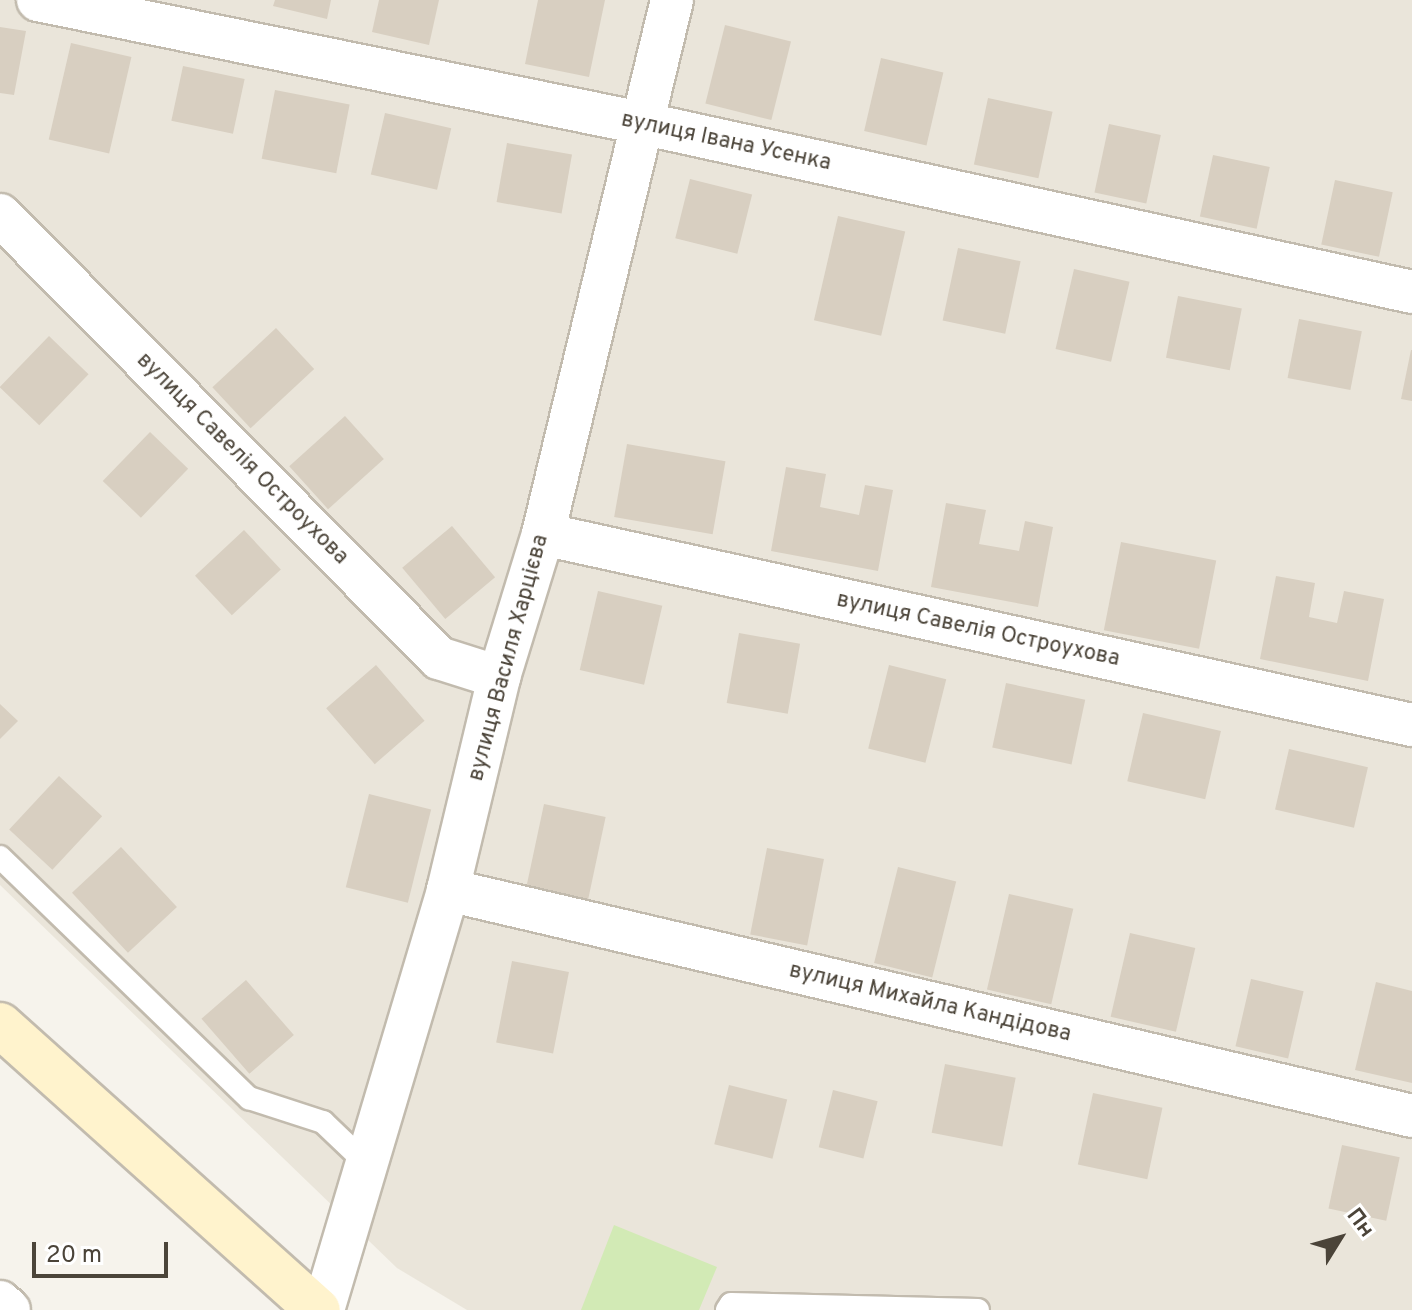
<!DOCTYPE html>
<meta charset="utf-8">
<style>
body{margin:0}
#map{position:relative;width:1412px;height:1310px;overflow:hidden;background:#f6f3ec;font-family:Overpass,sans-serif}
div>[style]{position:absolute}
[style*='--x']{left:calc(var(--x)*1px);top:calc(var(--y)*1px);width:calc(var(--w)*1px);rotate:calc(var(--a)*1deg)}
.residential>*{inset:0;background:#eae5da}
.green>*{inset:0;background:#d2eab5}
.building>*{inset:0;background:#d8cfc1;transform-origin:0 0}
.roads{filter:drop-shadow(2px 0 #c2bbae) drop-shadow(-2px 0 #c2bbae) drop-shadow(0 2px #c2bbae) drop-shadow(0 -2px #c2bbae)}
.lane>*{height:22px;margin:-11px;padding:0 11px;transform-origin:11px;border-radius:11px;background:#fff}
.street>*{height:42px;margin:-21px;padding:0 21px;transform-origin:21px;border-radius:21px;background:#fff}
.secondary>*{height:44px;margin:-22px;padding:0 22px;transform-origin:22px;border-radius:22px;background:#fff3cd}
span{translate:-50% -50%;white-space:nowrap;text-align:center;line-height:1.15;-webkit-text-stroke:8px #fff;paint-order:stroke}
.street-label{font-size:22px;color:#4b4439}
.north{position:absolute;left:1300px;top:1198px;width:80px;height:80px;-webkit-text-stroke:6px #fff;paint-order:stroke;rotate:53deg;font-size:22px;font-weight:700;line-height:32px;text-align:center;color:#4b4439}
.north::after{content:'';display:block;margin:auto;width:28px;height:36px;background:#4b4439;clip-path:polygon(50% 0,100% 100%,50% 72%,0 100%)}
.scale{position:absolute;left:32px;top:1242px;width:136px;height:36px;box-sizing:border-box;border:4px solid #4b4439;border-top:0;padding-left:10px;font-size:24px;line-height:28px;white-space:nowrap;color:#4b4439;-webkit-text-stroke:6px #fff;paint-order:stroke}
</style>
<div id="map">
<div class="residential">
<i style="clip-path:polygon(0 0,1412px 0,1412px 1310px,467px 1310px,397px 1268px,0 885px)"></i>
</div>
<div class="green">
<i style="clip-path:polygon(614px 1225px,717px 1267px,699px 1310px,581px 1310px)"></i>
</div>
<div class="building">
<i style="clip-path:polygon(275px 0,331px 0,327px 19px,273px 6px)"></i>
<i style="clip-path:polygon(379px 0,439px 0,429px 45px,372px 32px)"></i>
<i style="clip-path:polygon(538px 0,605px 0,589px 77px,525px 64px)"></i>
<i style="left:725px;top:25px;width:68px;height:81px;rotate:14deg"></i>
<i style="clip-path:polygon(0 27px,26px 31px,14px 95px,0 93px)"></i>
<i style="left:71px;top:43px;width:62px;height:99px;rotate:13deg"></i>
<i style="left:881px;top:58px;width:64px;height:75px;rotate:13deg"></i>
<i style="left:183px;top:66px;width:63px;height:56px;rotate:12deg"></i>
<i style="left:275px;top:90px;width:76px;height:70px;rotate:11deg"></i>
<i style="left:988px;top:98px;width:66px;height:68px;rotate:12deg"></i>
<i style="left:385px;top:113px;width:68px;height:63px;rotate:13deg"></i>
<i style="left:1109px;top:124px;width:53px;height:70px;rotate:12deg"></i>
<i style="left:507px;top:143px;width:66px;height:60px;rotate:10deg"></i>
<i style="left:1213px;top:155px;width:58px;height:63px;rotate:12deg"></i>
<i style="left:690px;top:179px;width:64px;height:61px;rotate:14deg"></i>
<i style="left:1335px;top:180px;width:59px;height:66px;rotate:12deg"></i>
<i style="left:838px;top:216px;width:69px;height:107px;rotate:13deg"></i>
<i style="left:958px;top:248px;width:64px;height:74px;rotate:12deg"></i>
<i style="left:1074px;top:269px;width:57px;height:82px;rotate:13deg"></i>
<i style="left:1178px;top:296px;width:65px;height:63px;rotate:11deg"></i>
<i style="left:1299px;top:319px;width:64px;height:60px;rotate:11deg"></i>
<i style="left:276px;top:328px;width:56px;height:87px;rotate:47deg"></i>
<i style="left:49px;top:336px;width:55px;height:71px;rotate:44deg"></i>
<i style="clip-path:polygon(1411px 350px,1412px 350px,1412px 401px,1401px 399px)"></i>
<i style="left:345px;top:416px;width:58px;height:75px;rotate:48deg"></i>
<i style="left:150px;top:432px;width:53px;height:68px;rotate:44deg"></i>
<i style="left:627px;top:444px;width:100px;height:74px;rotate:10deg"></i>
<i style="clip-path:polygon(786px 467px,826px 474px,820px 507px,859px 515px,865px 485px,893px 490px,878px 571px,771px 551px)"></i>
<i style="clip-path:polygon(946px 503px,986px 510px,979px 544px,1019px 551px,1025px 521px,1053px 527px,1038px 607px,931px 587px)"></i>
<i style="left:452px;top:526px;width:67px;height:65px;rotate:50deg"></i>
<i style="left:244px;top:530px;width:54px;height:67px;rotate:47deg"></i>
<i style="left:1121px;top:542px;width:97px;height:90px;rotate:11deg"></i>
<i style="clip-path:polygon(1276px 576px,1315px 583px,1309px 617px,1337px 623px,1344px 591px,1384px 599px,1368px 681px,1260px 659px)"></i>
<i style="left:598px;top:591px;width:66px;height:81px;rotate:13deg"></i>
<i style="left:739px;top:633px;width:62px;height:71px;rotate:10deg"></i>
<i style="left:376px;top:665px;width:74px;height:66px;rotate:49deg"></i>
<i style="left:889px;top:665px;width:59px;height:86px;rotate:14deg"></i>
<i style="left:1006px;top:683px;width:81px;height:66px;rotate:12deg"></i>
<i style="clip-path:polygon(0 704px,18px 721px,0 739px)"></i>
<i style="left:1143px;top:713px;width:80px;height:70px;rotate:13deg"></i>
<i style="left:1289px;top:749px;width:81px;height:62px;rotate:13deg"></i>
<i style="left:59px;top:776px;width:59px;height:73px;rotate:43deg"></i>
<i style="left:369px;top:794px;width:64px;height:96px;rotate:14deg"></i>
<i style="left:544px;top:804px;width:63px;height:88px;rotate:12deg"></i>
<i style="left:121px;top:847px;width:82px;height:67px;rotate:47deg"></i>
<i style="left:767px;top:848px;width:58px;height:88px;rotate:11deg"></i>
<i style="left:898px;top:867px;width:60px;height:99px;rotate:14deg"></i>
<i style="left:1009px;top:894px;width:66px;height:98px;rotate:13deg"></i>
<i style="left:1130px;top:933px;width:67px;height:86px;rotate:13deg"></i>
<i style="left:512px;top:961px;width:58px;height:83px;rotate:11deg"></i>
<i style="left:1251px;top:979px;width:54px;height:69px;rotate:13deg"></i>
<i style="left:246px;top:980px;width:73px;height:59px;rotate:49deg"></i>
<i style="clip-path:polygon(1376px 982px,1412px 991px,1412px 1083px,1355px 1070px)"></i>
<i style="left:945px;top:1064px;width:72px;height:70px;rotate:11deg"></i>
<i style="left:729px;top:1085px;width:60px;height:61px;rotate:14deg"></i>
<i style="left:833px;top:1090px;width:46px;height:59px;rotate:14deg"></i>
<i style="left:1093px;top:1093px;width:71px;height:73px;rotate:12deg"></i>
<i style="left:1342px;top:1145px;width:59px;height:65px;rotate:12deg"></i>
</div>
<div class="roads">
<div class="lane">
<i style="--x:0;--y:857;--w:347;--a:44.1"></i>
<i style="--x:249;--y:1098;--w:78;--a:18"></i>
<i style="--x:323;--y:1122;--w:61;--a:43.7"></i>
<i style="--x:727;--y:1310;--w:7;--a:-56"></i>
<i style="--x:731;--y:1304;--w:247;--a:1.4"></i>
</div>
<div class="street">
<i style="--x:38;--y:0;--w:615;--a:11.53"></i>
<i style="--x:641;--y:123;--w:789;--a:12.36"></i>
<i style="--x:0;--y:215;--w:624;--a:45.26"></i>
<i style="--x:439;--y:658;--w:63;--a:17.6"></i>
<i style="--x:543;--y:534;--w:890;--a:12.4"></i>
<i style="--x:448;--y:890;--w:990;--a:13.19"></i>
<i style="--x:0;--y:1302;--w:12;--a:42"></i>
<i style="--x:323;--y:1310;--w:438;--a:-73.4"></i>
<i style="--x:448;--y:890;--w:219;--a:-76.5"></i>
<i style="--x:499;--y:677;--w:150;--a:-72.9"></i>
<i style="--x:543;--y:534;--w:549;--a:-76.42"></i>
</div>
<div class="secondary">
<i style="--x:0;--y:1025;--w:427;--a:41.9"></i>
</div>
</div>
<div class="street-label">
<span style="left:726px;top:142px;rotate:12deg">вулиця Івана Усенка</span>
<span style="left:242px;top:459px;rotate:45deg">вулиця Савелія Остроухова</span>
<span style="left:978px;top:630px;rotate:12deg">вулиця Савелія Остроухова</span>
<span style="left:509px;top:658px;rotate:-75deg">вулиця Василя Харцієва</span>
<span style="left:930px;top:1003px;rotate:13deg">вулиця Михайла Кандідова</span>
</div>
<div class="north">Пн</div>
<div class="scale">20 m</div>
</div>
